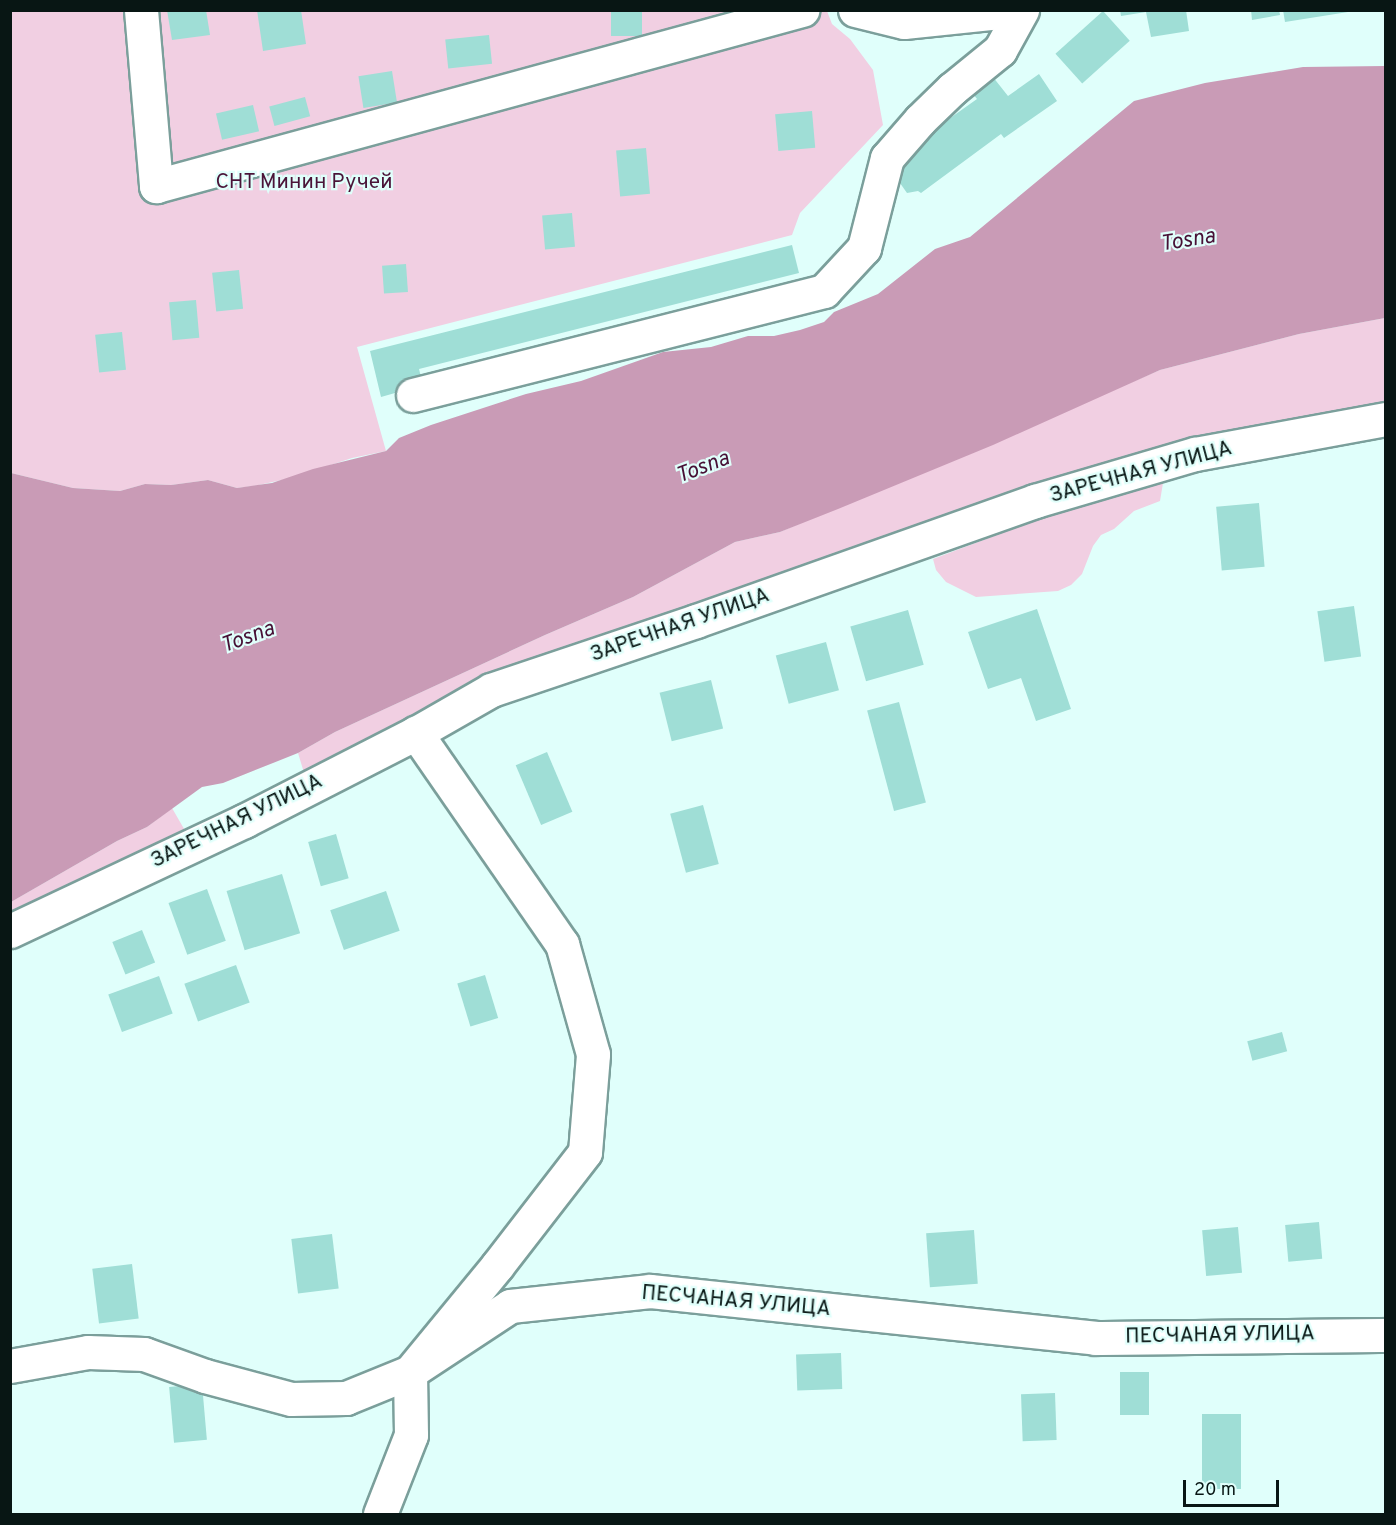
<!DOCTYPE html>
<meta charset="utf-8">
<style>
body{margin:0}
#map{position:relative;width:1396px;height:1525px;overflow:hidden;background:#e0fffb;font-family:Overpass,sans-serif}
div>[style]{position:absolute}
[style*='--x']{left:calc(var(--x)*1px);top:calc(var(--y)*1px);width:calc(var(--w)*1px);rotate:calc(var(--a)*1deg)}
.green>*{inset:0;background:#f1cfe2}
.water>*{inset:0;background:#c99bb6}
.building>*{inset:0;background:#9fded6;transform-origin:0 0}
.roads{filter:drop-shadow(2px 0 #7b9f9b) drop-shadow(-2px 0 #7b9f9b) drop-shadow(0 2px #7b9f9b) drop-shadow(0 -2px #7b9f9b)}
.minor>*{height:33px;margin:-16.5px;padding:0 16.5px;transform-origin:16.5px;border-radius:16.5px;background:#fff}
span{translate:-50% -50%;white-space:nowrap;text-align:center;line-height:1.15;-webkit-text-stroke:4.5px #e0fffb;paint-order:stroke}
.park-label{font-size:21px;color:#4a1438}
.street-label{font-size:21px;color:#081614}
.water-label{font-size:22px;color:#471035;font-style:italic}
.frame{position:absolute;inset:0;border:12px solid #081614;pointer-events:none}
.scale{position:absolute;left:1183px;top:1480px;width:96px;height:27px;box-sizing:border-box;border:3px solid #081614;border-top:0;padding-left:8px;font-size:18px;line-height:21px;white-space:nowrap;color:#081614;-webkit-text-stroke:4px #e0fffb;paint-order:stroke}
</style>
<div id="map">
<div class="green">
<i style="clip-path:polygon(10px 11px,827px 11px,832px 24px,850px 39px,873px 70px,883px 125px,800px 213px,792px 235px,357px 347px,386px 451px,352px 458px,291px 478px,254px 486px,237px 488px,208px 480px,171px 485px,145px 484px,120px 491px,73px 488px,11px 473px)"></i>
<i style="clip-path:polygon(1385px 318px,1385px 402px,1171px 448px,305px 776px,298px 753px,335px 732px,545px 635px,633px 597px,735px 542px,780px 532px,1160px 370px,1299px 334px)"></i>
<i style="clip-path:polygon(1164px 477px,1160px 501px,1134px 511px,1114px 529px,1101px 535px,1093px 546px,1082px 574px,1071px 585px,1058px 591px,976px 597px,946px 582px,936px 570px,933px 559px,1079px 504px)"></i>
<i style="clip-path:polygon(172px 808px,187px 834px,11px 922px,11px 902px,117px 841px,147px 827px)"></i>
</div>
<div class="water">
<i style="clip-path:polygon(1385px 66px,1385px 318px,1299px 334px,1160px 370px,993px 445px,838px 509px,780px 532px,735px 542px,633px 597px,545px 635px,335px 732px,298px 753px,223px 783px,202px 787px,147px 827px,117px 841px,11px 902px,11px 473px,73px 488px,120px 491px,145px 484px,171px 485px,208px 480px,237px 488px,272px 483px,313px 469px,386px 451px,399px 438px,431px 425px,526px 394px,581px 381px,663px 352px,711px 347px,748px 336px,774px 336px,800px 330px,824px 322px,834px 312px,878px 294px,935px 249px,970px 237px,1134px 101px,1205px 83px,1303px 67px)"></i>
</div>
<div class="building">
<i style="clip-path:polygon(167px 10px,206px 10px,210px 35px,172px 40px)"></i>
<i style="clip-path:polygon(257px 10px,301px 10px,306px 44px,263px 51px)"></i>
<i style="left:611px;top:10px;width:31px;height:26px"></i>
<i style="clip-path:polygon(1120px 10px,1186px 10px,1189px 31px,1151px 37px,1146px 12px,1121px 16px)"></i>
<i style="clip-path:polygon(1251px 10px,1279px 10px,1280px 15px,1252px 20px)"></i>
<i style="clip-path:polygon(1283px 10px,1348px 10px,1348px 12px,1285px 22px)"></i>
<i style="left:1103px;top:11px;width:40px;height:64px;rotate:48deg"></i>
<i style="left:489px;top:35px;width:29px;height:44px;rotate:84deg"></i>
<i style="left:392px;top:71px;width:32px;height:34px;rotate:81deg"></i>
<i style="clip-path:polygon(989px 72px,1008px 96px,1039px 74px,1057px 101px,1004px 138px,1001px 134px,921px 193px,918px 191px,907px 193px,895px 176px,915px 143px,977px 99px,969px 89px)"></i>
<i style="left:305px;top:97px;width:20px;height:37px;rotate:75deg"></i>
<i style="left:253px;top:105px;width:27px;height:38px;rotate:77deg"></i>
<i style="left:812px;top:111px;width:37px;height:37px;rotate:85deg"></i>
<i style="left:646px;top:148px;width:46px;height:30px;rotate:85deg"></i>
<i style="left:572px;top:213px;width:34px;height:30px;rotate:85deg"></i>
<i style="clip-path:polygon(792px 245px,799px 273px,419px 369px,421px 377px,400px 382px,402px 391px,381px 397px,370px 351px)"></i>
<i style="left:406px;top:264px;width:28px;height:24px;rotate:86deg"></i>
<i style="left:239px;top:270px;width:39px;height:27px;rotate:84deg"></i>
<i style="left:196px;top:300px;width:38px;height:27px;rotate:85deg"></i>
<i style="left:122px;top:332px;width:38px;height:27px;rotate:84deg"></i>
<i style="left:1259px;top:503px;width:64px;height:43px;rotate:85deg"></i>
<i style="left:1354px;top:606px;width:51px;height:37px;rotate:82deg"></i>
<i style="clip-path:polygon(1037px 609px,1071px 709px,1036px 721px,1021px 678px,988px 689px,968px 632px)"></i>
<i style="left:908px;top:610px;width:57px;height:60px;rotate:74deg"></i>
<i style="left:826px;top:642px;width:50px;height:52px;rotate:75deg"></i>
<i style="left:711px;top:680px;width:50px;height:53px;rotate:76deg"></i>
<i style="left:899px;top:702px;width:104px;height:33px;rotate:75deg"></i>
<i style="left:547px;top:752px;width:65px;height:34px;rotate:67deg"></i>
<i style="left:703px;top:805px;width:61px;height:34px;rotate:75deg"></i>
<i style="left:336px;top:834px;width:46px;height:29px;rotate:74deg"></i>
<i style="left:282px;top:874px;width:62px;height:58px;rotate:73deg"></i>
<i style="left:207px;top:889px;width:55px;height:41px;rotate:70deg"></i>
<i style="left:386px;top:891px;width:42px;height:59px;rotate:71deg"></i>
<i style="left:142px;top:930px;width:35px;height:32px;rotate:68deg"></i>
<i style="left:236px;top:965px;width:40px;height:55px;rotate:70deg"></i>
<i style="left:485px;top:975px;width:45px;height:29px;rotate:73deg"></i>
<i style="left:159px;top:976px;width:40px;height:54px;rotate:70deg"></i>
<i style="left:1282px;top:1032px;width:20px;height:36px;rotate:75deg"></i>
<i style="left:1319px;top:1222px;width:37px;height:34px;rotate:85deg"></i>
<i style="left:1238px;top:1227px;width:46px;height:36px;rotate:85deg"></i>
<i style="left:974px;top:1230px;width:54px;height:48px;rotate:86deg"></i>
<i style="left:332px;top:1234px;width:55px;height:41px;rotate:83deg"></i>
<i style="left:132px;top:1264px;width:55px;height:40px;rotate:83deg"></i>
<i style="left:841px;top:1353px;width:36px;height:45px;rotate:88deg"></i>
<i style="left:1120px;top:1372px;width:29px;height:43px"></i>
<i style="left:202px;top:1384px;width:56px;height:33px;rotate:85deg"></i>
<i style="left:1055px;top:1393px;width:47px;height:34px;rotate:88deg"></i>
<i style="left:1202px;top:1414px;width:39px;height:75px"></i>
</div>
<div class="roads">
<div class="minor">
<i style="--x:141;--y:10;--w:177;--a:85.1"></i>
<i style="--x:156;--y:186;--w:670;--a:-15.24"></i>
<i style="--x:855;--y:10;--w:50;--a:13.8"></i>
<i style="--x:904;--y:22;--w:118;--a:-5.9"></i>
<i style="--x:413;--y:395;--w:424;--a:-14.2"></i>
<i style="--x:824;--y:291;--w:59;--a:-47.1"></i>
<i style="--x:864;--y:248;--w:93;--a:-75.7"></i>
<i style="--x:887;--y:158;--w:50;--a:-49"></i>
<i style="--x:920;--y:120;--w:45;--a:-44.1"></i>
<i style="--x:952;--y:89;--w:62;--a:-39.1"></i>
<i style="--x:1000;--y:50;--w:46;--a:-61.2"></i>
<i style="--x:10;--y:931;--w:259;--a:-25.2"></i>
<i style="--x:244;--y:821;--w:193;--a:-27.1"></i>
<i style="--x:416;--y:733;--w:86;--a:-29.8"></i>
<i style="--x:491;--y:690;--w:216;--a:-18.6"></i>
<i style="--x:696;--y:621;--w:360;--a:-19.5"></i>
<i style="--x:1035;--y:501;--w:167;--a:-16.4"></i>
<i style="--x:1195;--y:454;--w:194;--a:-10.4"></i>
<i style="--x:10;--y:1366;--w:79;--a:-10.2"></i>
<i style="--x:88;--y:1352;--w:56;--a:2"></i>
<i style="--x:144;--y:1354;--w:65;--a:19.8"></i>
<i style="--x:205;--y:1376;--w:89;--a:15"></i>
<i style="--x:291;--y:1399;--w:55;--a:-1"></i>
<i style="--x:346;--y:1398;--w:69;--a:-22.1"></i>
<i style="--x:410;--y:1372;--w:120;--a:-33.4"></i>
<i style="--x:510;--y:1306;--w:141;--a:-6.1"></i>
<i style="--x:650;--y:1291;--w:447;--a:6"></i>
<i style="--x:1095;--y:1338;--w:291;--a:-0.6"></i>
<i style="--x:380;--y:1514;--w:85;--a:-68.6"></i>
<i style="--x:411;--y:1435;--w:63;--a:-90.9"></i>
<i style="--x:410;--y:1372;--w:137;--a:-50.6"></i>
<i style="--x:497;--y:1266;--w:144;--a:-52.3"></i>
<i style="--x:585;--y:1152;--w:98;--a:-85.3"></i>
<i style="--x:593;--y:1054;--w:114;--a:-105.7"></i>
<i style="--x:562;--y:944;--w:257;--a:-124.7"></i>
</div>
</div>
<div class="park-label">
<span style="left:304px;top:183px">СНТ Минин Ручей</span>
</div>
<div class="street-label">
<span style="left:1141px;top:473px;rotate:-15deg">ЗАРЕЧНАЯ УЛИЦА</span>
<span style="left:680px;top:626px;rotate:-19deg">ЗАРЕЧНАЯ УЛИЦА</span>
<span style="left:237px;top:822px;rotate:-26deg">ЗАРЕЧНАЯ УЛИЦА</span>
<span style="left:736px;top:1302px;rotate:5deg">ПЕСЧАНАЯ УЛИЦА</span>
<span style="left:1220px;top:1336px;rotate:-1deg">ПЕСЧАНАЯ УЛИЦА</span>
</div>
<div class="water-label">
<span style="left:1188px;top:241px;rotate:-9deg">Tosna</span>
<span style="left:703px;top:468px;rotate:-21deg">Tosna</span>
<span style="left:248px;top:638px;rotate:-20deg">Tosna</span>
</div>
<div class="frame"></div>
<div class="scale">20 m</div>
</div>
